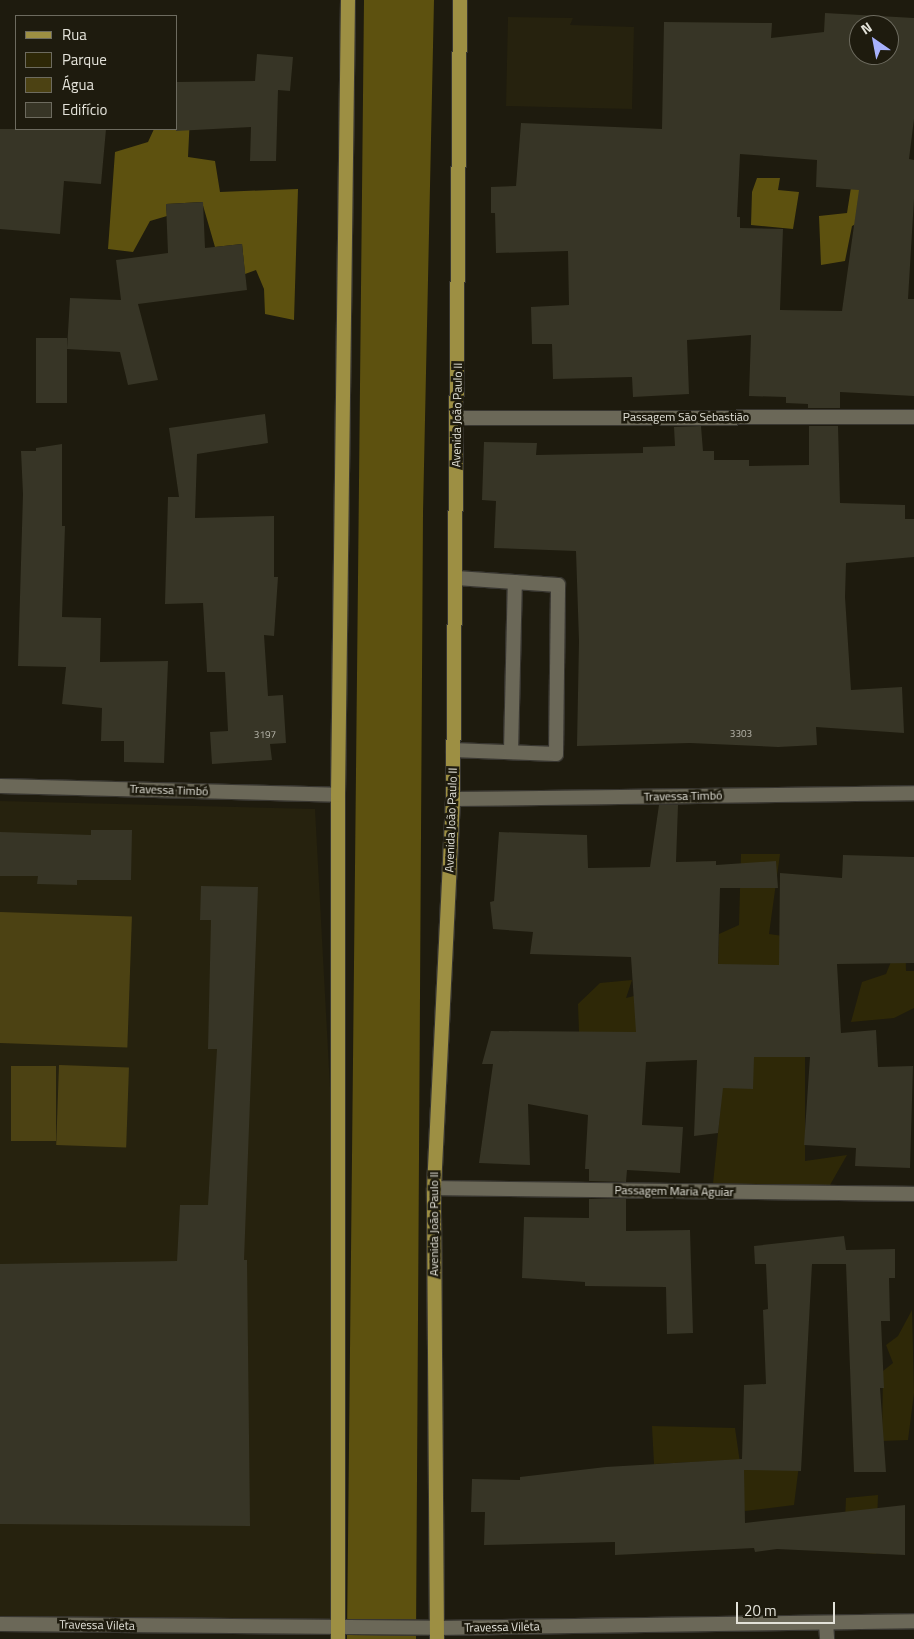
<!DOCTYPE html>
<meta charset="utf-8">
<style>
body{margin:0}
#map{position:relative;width:914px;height:1639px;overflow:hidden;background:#1e1b0e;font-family:"Titillium Web",sans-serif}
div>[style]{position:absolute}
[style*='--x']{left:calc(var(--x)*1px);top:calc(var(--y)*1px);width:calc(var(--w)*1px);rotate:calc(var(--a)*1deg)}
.built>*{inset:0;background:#26220e}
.green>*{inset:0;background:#2e2807}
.forest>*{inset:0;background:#5d510f}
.water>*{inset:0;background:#4c4213;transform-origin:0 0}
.building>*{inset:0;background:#373526;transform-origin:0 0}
.roads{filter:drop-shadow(1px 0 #383630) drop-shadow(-1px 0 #383630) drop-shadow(0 1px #383630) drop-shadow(0 -1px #383630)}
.service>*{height:14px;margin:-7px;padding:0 7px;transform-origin:7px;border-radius:7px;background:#6b6858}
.minor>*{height:14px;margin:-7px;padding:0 7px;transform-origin:7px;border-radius:7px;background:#6b6858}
.tertiary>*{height:14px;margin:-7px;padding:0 7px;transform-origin:7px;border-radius:7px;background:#6b6858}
.primary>*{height:14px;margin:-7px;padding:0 7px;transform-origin:7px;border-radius:7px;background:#9d8f43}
span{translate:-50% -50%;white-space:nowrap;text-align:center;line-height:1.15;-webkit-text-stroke:5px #1e1b0e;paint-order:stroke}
.number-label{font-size:10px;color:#b8b7ac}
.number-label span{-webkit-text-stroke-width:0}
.street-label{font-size:12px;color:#e3e2d9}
.legend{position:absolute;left:15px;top:15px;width:162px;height:115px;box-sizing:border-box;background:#1e1b0e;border:1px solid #6d6b5f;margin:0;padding:6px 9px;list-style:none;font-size:15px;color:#e3e2d9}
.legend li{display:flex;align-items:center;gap:10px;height:25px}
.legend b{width:25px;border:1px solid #6d6b5f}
.north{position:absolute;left:849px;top:15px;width:50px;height:50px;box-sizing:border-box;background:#1e1b0e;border:1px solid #6d6b5f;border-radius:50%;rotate:327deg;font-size:14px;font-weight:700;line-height:20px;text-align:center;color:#e3e2d9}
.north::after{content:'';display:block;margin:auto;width:18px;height:22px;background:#a7b1fc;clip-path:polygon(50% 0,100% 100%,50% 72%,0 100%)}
.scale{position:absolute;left:736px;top:1602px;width:99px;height:22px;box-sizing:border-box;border:2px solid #e3e2d9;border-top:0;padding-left:6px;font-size:15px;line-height:18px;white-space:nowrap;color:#e3e2d9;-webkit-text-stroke:4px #1e1b0e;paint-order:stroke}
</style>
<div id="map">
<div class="built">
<i style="clip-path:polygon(508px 17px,573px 18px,570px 25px,634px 27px,632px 109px,506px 106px)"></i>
<i style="clip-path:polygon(0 801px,315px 809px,340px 1272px,338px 1629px,0 1624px)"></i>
</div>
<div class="green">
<i style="clip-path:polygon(741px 854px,780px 854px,769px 934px,805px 939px,805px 1161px,847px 1155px,830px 1185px,713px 1184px,721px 1103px,725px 1012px,717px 998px,719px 934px,739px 925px)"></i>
<i style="clip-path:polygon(905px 927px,906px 971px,914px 971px,914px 1008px,894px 1018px,851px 1022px,862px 982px,886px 974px)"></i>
<i style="clip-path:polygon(632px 980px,626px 998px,654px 991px,643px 1032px,579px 1032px,578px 1004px,600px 983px)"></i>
<i style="clip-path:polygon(912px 1310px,914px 1393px,908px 1440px,882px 1441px,883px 1371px,893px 1363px,886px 1345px,898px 1336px)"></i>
<i style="clip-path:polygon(652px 1426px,735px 1428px,741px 1470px,772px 1470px,799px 1465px,794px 1505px,745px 1511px,715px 1461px,654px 1464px)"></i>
<i style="clip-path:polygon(878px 1495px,876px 1554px,834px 1551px,845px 1520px,846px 1498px)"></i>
</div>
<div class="forest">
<i style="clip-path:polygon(364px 0,434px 0,423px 513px,416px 1639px,347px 1639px)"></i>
<i style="clip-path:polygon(863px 111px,880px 211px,852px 226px,845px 261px,821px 265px,819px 216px,847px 213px)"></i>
<i style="clip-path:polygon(190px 116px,188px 157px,215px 161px,220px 192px,298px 189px,294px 320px,265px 314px,264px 289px,256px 270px,245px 274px,242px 244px,215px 247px,202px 202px,166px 204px,167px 216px,150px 221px,133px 252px,108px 249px,115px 152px,148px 142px,154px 129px,176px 129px)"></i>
<i style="clip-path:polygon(757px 178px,780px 178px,778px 190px,799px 192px,793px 229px,751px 225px,752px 192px)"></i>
</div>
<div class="water">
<i style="left:0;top:912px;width:132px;height:131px;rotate:2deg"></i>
<i style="left:59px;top:1065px;width:70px;height:80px;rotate:2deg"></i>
<i style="left:11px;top:1066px;width:45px;height:75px"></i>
</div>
<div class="building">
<i style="clip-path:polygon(evenodd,825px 13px,914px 18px,914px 119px,909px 159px,914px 160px,914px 199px,908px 299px,914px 299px,914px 396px,840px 392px,840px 408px,808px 408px,808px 404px,786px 403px,786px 397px,749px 396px,751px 335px,687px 340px,689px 394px,633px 397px,632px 377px,553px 379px,552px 344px,532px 344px,531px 307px,569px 305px,568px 251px,496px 253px,495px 213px,491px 213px,491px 187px,516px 186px,521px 123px,662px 129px,664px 22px,772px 23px,771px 38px,824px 32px,825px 13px,859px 25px,889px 25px,889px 55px,859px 55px,859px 25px,825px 13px,740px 154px,817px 160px,816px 187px,859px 190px,842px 311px,780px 310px,783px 229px,740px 228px,740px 217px,737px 217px,740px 154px)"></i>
<i style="clip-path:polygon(257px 54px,293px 57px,290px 91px,278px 90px,276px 161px,250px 161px,251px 127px,176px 131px,176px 82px,255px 81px)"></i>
<i style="clip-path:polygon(0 129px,106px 129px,101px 184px,64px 181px,60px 234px,0 229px)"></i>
<i style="clip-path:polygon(203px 202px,205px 248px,242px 244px,247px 290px,138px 304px,158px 380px,128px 385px,120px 352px,67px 349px,70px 298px,121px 300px,116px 260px,168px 253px,166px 204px)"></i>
<i style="left:67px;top:338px;width:65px;height:31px;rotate:90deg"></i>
<i style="clip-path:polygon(265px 414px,268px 443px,197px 454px,195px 518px,274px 516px,274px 577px,278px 577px,274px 636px,264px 635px,268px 696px,283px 695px,286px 743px,270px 744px,272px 760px,212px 764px,210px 732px,228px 731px,225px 672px,207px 672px,203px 603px,165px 604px,168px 497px,179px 497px,169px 428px)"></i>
<i style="clip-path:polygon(701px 426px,703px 451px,714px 451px,714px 460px,749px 460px,749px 466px,809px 465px,809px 426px,838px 426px,840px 503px,905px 505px,905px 519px,914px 519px,914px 557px,846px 563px,845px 597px,851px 690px,902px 687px,904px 733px,816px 727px,817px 745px,778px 747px,690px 743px,577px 746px,579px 641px,576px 551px,494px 548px,496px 501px,482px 500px,484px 442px,537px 443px,536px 455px,643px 453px,643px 447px,675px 446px,674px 427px)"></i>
<i style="clip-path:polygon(62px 444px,62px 526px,65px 526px,62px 617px,101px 618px,100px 662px,168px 661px,164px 763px,124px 762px,124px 741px,101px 741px,102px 708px,62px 704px,66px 667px,18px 666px,23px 494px,21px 451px,36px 451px,36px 448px)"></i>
<i style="clip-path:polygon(659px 805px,678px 805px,676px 862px,716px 861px,716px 865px,776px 861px,778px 888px,720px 888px,718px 964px,779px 965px,780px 873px,842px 878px,843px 855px,914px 857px,914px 963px,837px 964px,841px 1033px,876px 1030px,878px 1067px,913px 1066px,910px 1168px,855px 1166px,856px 1148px,804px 1145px,810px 1057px,754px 1057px,753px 1089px,723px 1088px,718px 1133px,694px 1136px,697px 1060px,646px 1062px,642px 1125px,683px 1127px,680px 1173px,627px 1170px,626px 1182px,589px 1181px,589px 1169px,585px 1169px,588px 1115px,528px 1104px,530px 1165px,479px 1163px,493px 1064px,482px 1064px,491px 1031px,636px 1032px,631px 957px,530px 954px,533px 932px,493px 929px,490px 902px,494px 901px,499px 832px,587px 835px,588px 868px,650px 867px)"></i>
<i style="clip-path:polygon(91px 830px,132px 830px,131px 880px,77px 880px,77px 885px,37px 884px,38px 876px,0 876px,0 832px,91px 835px)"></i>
<i style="clip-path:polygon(201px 886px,258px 887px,244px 1260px,247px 1260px,250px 1526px,0 1524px,0 1264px,177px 1261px,180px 1205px,208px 1205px,217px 1049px,208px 1049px,211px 920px,200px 920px)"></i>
<i style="clip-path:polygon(589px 1199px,626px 1199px,626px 1231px,690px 1230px,693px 1333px,667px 1334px,666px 1287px,585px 1286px,585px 1282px,522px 1278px,524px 1217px,589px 1218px)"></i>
<i style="clip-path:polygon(844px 1236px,846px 1250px,895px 1249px,895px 1278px,889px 1278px,890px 1321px,881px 1321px,884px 1388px,880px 1388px,886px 1472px,854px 1472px,846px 1264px,812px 1264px,801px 1471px,744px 1470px,745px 1523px,905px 1505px,905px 1555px,777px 1549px,755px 1552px,754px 1548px,615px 1555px,615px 1542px,484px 1545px,485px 1512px,471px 1512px,472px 1479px,520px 1480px,520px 1477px,606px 1467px,742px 1459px,744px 1385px,766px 1384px,763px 1310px,768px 1309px,766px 1264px,755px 1264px,754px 1246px)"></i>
</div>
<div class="roads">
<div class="service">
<i style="--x:453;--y:750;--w:103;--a:2.2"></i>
<i style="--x:556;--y:754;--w:169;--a:-89.3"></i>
<i style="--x:558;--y:585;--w:102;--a:-176.1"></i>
<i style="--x:511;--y:752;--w:170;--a:-88.7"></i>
</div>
<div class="minor">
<i style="--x:457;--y:418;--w:457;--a:-0.1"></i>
<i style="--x:0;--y:786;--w:338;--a:1.5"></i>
<i style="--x:453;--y:799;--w:461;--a:-0.7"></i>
<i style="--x:434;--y:1188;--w:480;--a:0.7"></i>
<i style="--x:826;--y:1623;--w:16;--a:86"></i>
<i style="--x:436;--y:1628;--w:478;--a:-0.8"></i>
</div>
<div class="tertiary">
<i style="--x:0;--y:1624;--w:436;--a:0.5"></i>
</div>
<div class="primary">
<i style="--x:338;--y:1639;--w:844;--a:-90"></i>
<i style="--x:338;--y:795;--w:795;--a:-89.28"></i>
<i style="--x:437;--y:1639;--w:451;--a:-90.4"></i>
<i style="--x:434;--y:1188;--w:389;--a:-87.2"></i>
<i style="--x:453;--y:799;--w:799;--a:-89.5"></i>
</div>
</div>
<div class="number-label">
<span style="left:741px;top:734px">3303</span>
<span style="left:265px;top:735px">3197</span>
</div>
<div class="street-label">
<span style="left:457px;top:415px;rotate:-89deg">Avenida João Paulo II</span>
<span style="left:686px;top:417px">Passagem São Sebastião</span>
<span style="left:169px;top:790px;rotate:2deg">Travessa Timbó</span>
<span style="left:683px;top:796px;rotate:-1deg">Travessa Timbó</span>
<span style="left:451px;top:820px;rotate:-88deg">Avenida João Paulo II</span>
<span style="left:674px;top:1191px;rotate:1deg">Passagem Maria Aguiar</span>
<span style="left:434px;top:1224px;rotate:-90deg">Avenida João Paulo II</span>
<span style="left:97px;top:1625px;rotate:1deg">Travessa Vileta</span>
<span style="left:502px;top:1627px;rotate:-1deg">Travessa Vileta</span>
</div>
<ul class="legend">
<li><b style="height:6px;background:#9d8f43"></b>Rua</li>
<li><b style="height:14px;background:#2e2807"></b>Parque</li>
<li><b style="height:14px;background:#4c4213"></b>Água</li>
<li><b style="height:14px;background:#373526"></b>Edifício</li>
</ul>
<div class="north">N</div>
<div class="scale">20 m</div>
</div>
